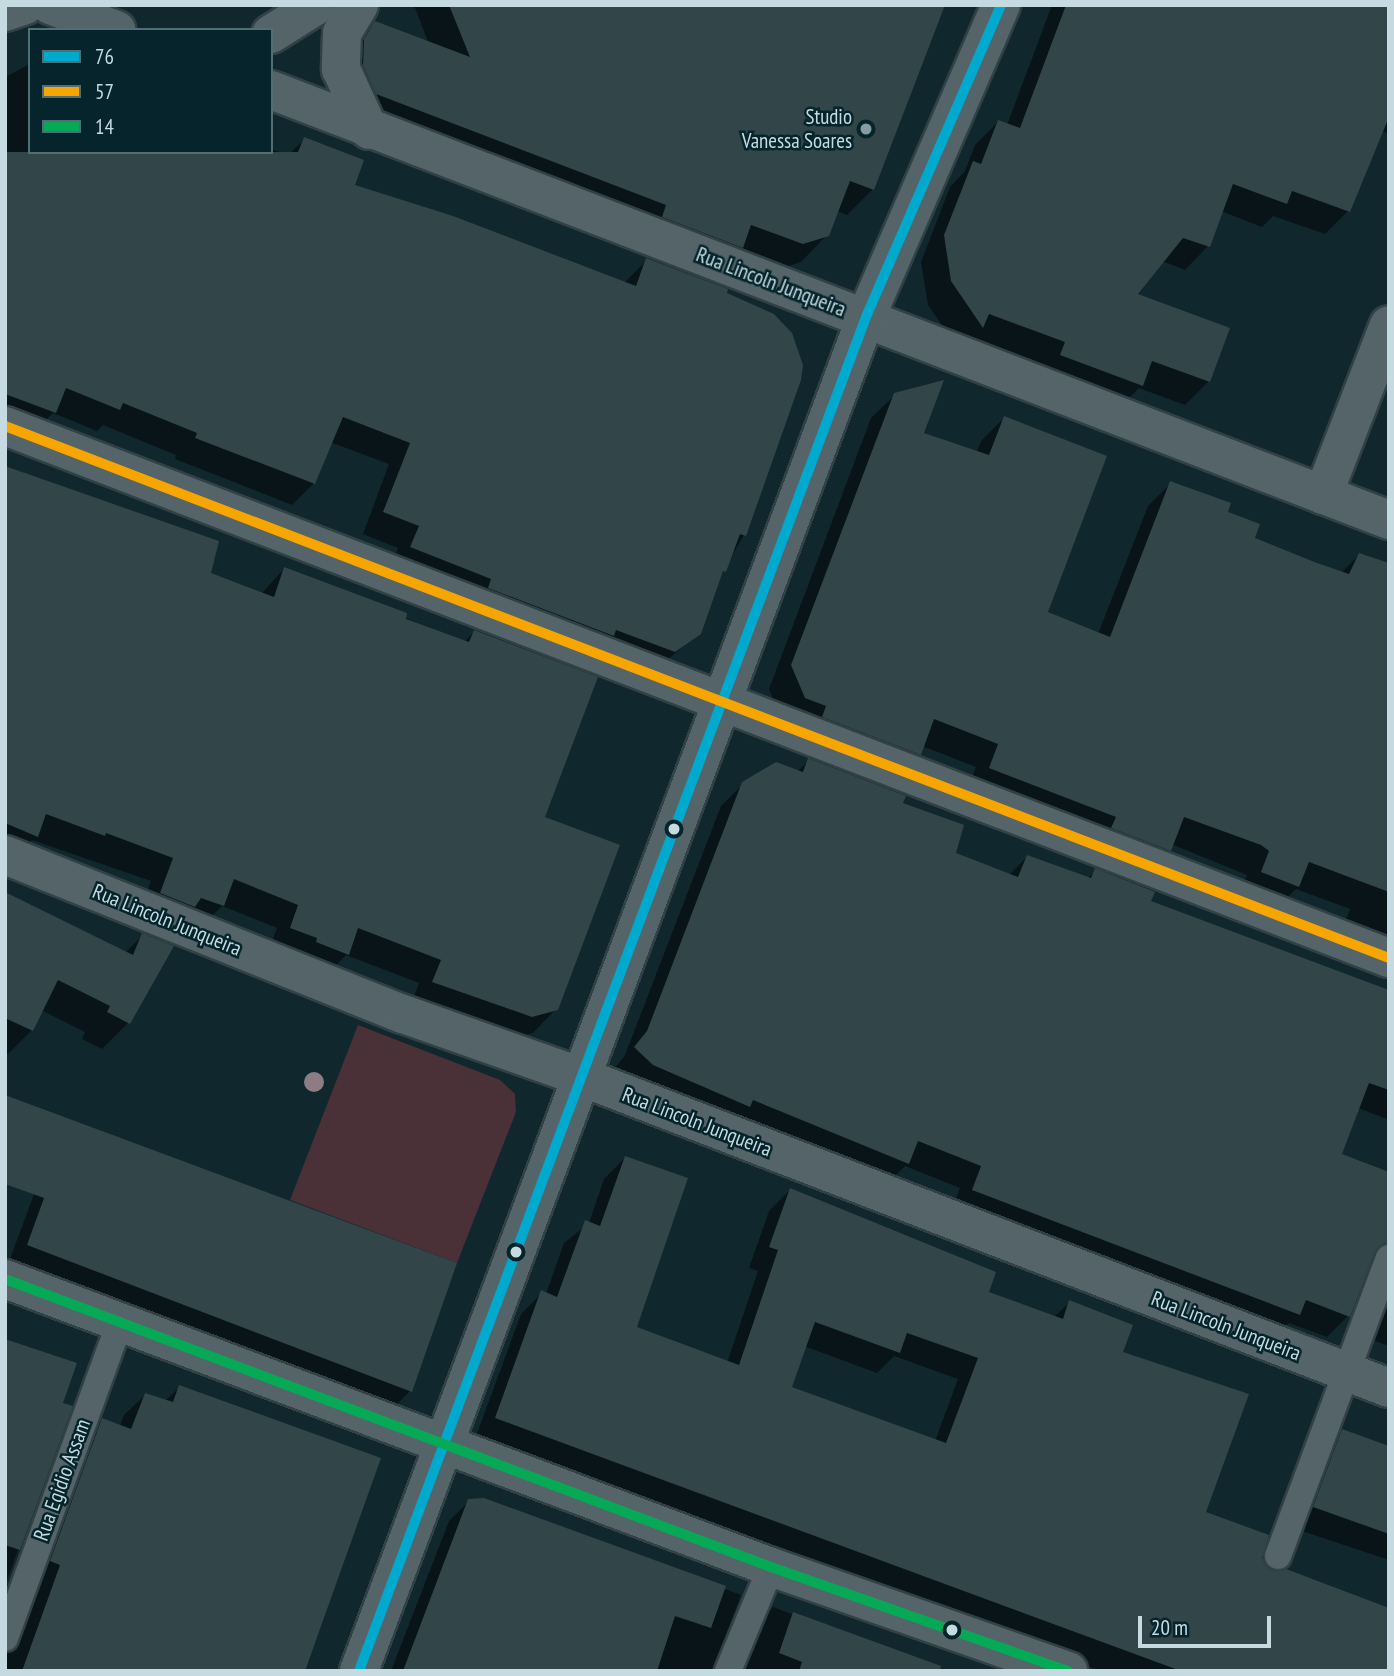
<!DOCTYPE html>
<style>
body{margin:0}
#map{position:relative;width:1394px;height:1676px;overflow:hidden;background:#10272d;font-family:"PT Sans Narrow",sans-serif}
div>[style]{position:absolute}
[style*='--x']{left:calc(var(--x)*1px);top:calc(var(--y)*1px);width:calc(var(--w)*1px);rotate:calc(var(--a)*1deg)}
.green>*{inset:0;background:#493137}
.shadow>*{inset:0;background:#0007}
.building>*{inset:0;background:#324549}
.roads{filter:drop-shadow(2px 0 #314146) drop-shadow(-2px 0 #314146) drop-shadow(0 2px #314146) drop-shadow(0 -2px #314146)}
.lane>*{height:26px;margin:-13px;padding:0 13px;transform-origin:13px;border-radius:13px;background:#556468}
.street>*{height:38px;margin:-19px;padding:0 19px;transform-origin:19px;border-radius:19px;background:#556468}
.bus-1>*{height:10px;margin:-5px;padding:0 5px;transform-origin:5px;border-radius:5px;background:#00a9ce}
.bus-2>*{height:10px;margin:-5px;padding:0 5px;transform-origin:5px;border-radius:5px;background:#f7a600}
.bus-3>*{height:10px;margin:-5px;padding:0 5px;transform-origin:5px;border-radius:5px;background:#06aa56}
.trees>*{width:20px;height:20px;margin:-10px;border-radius:50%;background:#8e7c83}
.dots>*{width:19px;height:19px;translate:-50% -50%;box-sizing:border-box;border:4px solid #05242b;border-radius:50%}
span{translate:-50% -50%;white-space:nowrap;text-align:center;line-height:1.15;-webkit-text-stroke:5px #05242b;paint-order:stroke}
.poi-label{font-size:21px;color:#c6dbe1}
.right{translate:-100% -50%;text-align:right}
.street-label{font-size:21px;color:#c6dbe1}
.frame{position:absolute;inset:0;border:7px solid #c6dbe1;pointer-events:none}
.legend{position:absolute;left:28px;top:28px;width:245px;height:126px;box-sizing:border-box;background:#05242b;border:2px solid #526d74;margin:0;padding:9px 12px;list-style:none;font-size:21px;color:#c6dbe1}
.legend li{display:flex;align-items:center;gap:14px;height:35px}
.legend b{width:35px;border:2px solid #526d74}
.scale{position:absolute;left:1138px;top:1616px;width:133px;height:32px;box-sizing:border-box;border:4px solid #c6dbe1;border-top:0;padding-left:9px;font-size:21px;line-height:24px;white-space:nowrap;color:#c6dbe1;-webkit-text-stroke:5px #05242b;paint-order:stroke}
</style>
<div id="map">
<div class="green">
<i style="clip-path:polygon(358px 1025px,500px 1080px,515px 1094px,516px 1112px,457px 1263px,290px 1200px)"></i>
</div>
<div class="shadow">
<i style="clip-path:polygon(414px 5px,944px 5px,873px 189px,847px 215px,837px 211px,827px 235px,801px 262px,776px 270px,351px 119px,349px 49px,376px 23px,428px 42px)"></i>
<i style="clip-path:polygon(1052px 5px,1389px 5px,1389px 134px,1381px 131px,1348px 211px,1325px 234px,1273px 216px,1262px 227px,1221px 211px,1208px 246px,1185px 270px,1162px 261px,1135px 295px,1209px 381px,1185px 405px,1139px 388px,1118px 409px,1038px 378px,1042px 365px,970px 339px,959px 350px,928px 305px,921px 262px,950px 187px,965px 171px,975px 145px,998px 122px,1007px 125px)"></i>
<i style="clip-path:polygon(30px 64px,30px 152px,271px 149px,288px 155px,305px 139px,353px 186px,624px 283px,647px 260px,773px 315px,796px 345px,799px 380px,744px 535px,719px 578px,699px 633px,652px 673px,389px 569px,398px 548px,363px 534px,389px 464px,330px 442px,314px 483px,292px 505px,175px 459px,176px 455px,103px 425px,97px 431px,53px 413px,32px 434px,5px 423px,5px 77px)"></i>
<i style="clip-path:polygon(895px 395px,922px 434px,977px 452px,981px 441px,1004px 418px,1046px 613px,1098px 634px,1148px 506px,1171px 483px,1225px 513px,1252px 539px,1341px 573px,1359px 555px,1389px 566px,1389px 955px,1340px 936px,1350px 909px,1296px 889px,1275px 909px,1239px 895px,1247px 875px,1171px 844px,1146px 873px,967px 791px,976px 767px,922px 746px,896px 777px,782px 721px,769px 689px,871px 418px)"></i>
<i style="clip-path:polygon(5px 468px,217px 542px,209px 574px,261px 594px,284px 569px,464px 642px,474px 632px,543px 818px,556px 1009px,533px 1033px,508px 1039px,411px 1005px,419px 983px,346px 955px,325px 977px,268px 951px,277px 928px,222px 906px,200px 928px,138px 916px,151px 881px,32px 840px,14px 859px,5px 855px)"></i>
<i style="clip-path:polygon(809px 760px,901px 804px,954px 854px,1009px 875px,1027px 857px,1088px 878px,1096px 871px,1149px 902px,1389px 991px,1389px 1120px,1358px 1108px,1340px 1155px,1389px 1174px,1389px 1346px,1364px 1337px,1380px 1270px,1371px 1264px,1348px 1316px,1327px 1337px,1289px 1323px,1276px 1336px,951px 1212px,960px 1188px,905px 1166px,886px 1185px,614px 1069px,625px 1055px,721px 806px,744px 783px,797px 772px)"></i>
<i style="clip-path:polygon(5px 912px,125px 953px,143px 935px,129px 1022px,102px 1049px,82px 1039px,85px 1032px,41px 1010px,32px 1030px,6px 1056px)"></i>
<i style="clip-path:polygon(53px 1143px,410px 1391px,389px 1412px,7px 1267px)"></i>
<i style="clip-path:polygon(evenodd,625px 1158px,634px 1328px,727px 1363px,758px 1271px,749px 1268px,769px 1211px,790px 1190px,986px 1293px,1054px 1317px,1070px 1302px,1121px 1353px,1203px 1513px,1389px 1671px,1101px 1671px,475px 1439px,521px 1314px,542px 1293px,546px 1294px,564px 1243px,589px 1223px,604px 1179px,625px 1158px,804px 1346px,877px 1373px,894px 1356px,958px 1379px,935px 1441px,789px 1388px,804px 1346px)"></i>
<i style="clip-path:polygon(5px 1341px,60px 1404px,70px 1408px,5px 1586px)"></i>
<i style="clip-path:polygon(180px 1387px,303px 1671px,5px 1671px,5px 1650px,82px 1440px,102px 1420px,120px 1426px,124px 1415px,145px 1395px,165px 1401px)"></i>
<i style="clip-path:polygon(1343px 1431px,1389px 1447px,1389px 1560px,1293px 1528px,1322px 1452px)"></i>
<i style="clip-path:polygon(483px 1500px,741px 1595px,712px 1671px,391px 1671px,449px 1521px,469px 1501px)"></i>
<i style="clip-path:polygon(773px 1607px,946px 1671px,735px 1671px,753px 1627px)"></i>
</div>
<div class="building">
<i style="clip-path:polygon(449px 5px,945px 5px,874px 190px,850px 181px,829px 236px,803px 244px,751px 225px,743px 248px,662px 217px,666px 205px,376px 94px,363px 65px,364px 39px,375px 21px,470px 57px)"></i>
<i style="clip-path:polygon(1066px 5px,1389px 5px,1389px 117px,1350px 212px,1292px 191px,1287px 204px,1233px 184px,1210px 247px,1183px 238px,1138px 294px,1230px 328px,1210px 382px,1152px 361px,1143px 386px,1060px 355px,1065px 342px,989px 314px,983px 328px,951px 281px,944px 235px,973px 161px,981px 164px,998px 120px,1020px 128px)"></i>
<i style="clip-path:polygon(304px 137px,364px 160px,355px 185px,453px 216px,636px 286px,646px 258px,728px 289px,727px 293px,774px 314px,792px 333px,803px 365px,801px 380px,746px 536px,740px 534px,726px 572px,723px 571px,701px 634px,675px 652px,616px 630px,614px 636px,488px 588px,491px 579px,410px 547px,419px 526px,383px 512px,410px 443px,343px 417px,315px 484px,195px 438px,197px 433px,123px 403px,120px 410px,66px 388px,56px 413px,5px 394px,5px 152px,298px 152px)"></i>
<i style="clip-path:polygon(944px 380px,924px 433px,989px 455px,1004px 416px,1107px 456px,1048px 612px,1110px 637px,1170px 481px,1231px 503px,1228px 512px,1260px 524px,1255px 538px,1317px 563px,1349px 574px,1359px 553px,1389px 563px,1389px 892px,1309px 862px,1299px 887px,1261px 872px,1269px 851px,1261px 845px,1184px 817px,1171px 851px,1111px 828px,1116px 817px,989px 768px,998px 744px,934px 719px,921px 755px,822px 717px,826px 706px,805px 698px,791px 665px,894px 393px)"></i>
<i style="clip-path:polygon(5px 466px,219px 541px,211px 573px,274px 597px,284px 567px,407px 613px,406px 619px,469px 642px,474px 630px,598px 677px,545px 817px,620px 845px,558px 1010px,532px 1017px,432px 982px,441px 960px,358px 928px,349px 955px,316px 942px,317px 938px,290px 928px,298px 905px,234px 879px,224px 906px,201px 898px,195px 907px,160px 893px,173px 858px,106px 833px,105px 836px,46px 814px,38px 837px,5px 823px)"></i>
<i style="clip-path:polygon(808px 758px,906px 796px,903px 803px,964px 825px,956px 853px,1018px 877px,1027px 855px,1091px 878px,1095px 868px,1155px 892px,1151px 901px,1389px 990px,1389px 1090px,1369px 1083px,1342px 1154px,1389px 1172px,1389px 1243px,1375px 1252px,1350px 1317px,1306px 1300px,1300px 1315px,972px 1190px,981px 1166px,918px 1141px,909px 1164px,753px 1100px,750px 1107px,653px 1065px,634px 1047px,647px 1031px,742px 782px,776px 762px,803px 772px)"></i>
<i style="clip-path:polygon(5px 892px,133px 955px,142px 933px,174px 946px,130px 1024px,107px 1012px,110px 1006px,58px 980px,33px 1031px,5px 1018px)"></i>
<i style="clip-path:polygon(5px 1095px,457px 1263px,412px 1392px,27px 1245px,44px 1198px,5px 1184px)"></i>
<i style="clip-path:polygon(evenodd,625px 1156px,688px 1178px,637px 1327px,739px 1365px,778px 1250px,769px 1247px,790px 1188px,996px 1272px,989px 1292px,1063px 1319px,1069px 1300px,1133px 1325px,1123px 1352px,1249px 1394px,1206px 1512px,1269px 1535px,1262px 1558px,1272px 1570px,1286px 1569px,1389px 1608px,1389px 1671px,1181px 1671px,495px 1418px,541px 1290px,557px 1297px,585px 1220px,600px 1226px,625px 1156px,815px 1322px,900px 1353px,907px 1333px,978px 1358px,946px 1443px,792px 1387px,815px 1322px)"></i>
<i style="clip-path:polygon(5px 1339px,77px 1363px,63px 1403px,73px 1406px,20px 1550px,5px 1545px)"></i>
<i style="clip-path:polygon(179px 1385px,381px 1458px,305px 1671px,22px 1671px,60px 1565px,50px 1561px,102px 1418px,131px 1429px,145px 1393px,173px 1402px)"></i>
<i style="clip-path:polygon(1342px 1429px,1389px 1446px,1389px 1534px,1313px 1507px)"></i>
<i style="clip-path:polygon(484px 1498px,726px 1586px,711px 1628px,675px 1616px,657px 1671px,403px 1671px,468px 1499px)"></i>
<i style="clip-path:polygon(793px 1612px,941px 1666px,940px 1671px,799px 1671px,802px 1662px,779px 1653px)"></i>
</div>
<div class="roads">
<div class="lane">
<i style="--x:1278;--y:1556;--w:318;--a:-69.6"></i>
<i style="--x:5;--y:1638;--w:336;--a:-70"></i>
<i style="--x:728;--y:1671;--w:113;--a:-67.5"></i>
</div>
<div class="street">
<i style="--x:50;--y:5;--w:71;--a:20.7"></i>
<i style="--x:359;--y:5;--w:33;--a:121"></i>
<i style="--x:342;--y:33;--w:36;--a:92"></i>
<i style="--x:341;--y:69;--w:67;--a:65.3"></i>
<i style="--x:5;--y:12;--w:21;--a:-19"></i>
<i style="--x:271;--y:34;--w:54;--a:-32.2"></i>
<i style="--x:271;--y:90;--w:1198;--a:21.04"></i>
<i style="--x:5;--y:426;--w:1483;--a:21.03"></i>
<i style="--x:1323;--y:495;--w:182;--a:-68.8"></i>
<i style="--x:5;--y:855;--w:429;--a:21.8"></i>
<i style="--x:403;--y:1014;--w:187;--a:19.4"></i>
<i style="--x:579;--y:1076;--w:868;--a:21.07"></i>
<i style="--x:5;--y:1279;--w:818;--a:20.61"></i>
<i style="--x:771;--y:1567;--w:315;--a:19.3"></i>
<i style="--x:359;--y:1671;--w:1446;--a:-69.47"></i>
<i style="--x:866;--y:317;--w:340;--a:-66.6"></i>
</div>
</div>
<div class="bus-1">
<i style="--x:359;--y:1671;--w:1446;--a:-69.47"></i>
<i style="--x:866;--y:317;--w:340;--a:-66.6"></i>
</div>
<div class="bus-2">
<i style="--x:5;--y:426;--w:1483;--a:21.03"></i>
</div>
<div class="bus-3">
<i style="--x:5;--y:1279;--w:818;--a:20.61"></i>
<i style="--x:771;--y:1567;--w:315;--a:19.3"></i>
</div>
<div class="trees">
<i style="left:314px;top:1082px"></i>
</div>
<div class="dots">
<i style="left:866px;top:129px;background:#869ca2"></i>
<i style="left:674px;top:829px;background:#c6dbe1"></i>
<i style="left:516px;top:1252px;background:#c6dbe1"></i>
<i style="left:952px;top:1630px;background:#c6dbe1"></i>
</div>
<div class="poi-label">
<span class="right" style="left:852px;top:129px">Studio<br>Vanessa Soares</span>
</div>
<div class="street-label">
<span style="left:771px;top:282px;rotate:21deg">Rua Lincoln Junqueira</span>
<span style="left:167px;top:920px;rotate:22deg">Rua Lincoln Junqueira</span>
<span style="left:697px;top:1122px;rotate:21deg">Rua Lincoln Junqueira</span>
<span style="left:1226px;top:1326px;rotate:21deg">Rua Lincoln Junqueira</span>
<span style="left:62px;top:1480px;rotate:-70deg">Rua Egidio Assam</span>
</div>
<div class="frame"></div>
<ul class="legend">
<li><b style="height:9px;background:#00a9ce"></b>76</li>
<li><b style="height:9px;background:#f7a600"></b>57</li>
<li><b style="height:9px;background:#06aa56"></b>14</li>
</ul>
<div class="scale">20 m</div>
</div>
